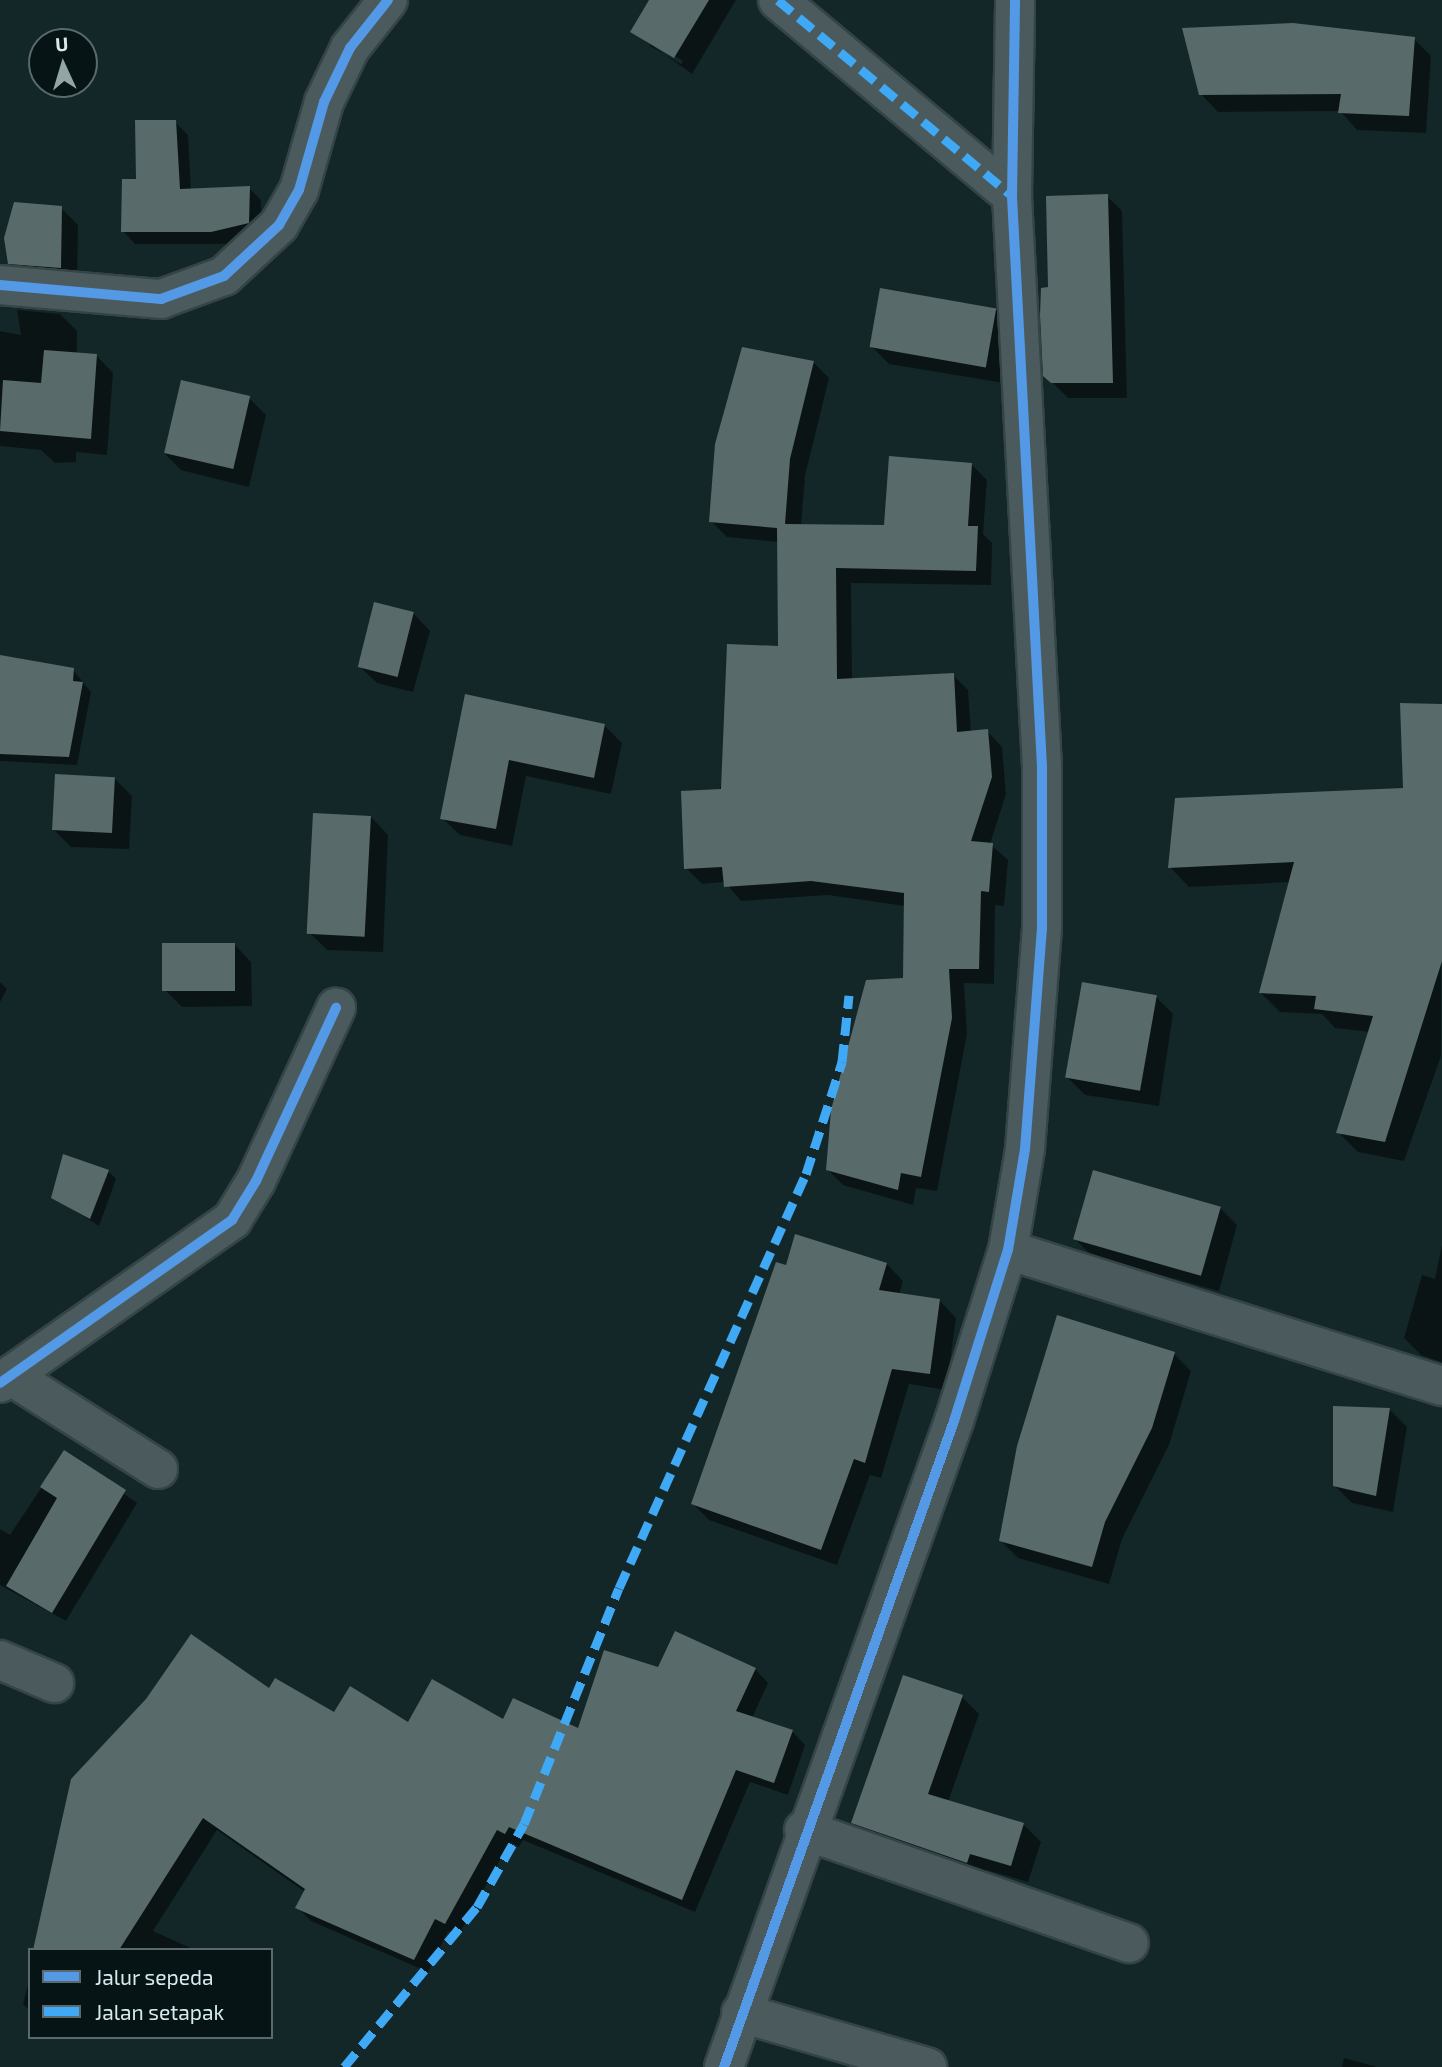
<!DOCTYPE html>
<style>
body{margin:0}
#map{position:relative;width:1442px;height:2067px;overflow:hidden;background:#132729;font-family:"Exo 2",sans-serif}
div>[style]{position:absolute}
[style*='--x']{left:calc(var(--x)*1px);top:calc(var(--y)*1px);width:calc(var(--w)*1px);rotate:calc(var(--a)*1deg)}
.shadow>*{inset:0;background:#0007}
.building>*{inset:0;background:#596a6b;transform-origin:0 0}
.roads{filter:drop-shadow(2px 0 #354446) drop-shadow(-2px 0 #354446) drop-shadow(0 2px #354446) drop-shadow(0 -2px #354446)}
.minor>*{height:38px;margin:-19px;padding:0 19px;transform-origin:19px;border-radius:19px;background:#4b5a5c}
.quiet>*{height:9px;margin-top:-4.5px;transform-origin:0;background:repeating-linear-gradient(90deg,#3fa9f5 0 18px,transparent 0 27px)}
.cycleway>*{height:10px;margin:-5px;padding:0 5px;transform-origin:5px;border-radius:5px;background:#5399e6}
span{translate:-50% -50%;white-space:nowrap;text-align:center;line-height:1.15;-webkit-text-stroke:7px #061416;paint-order:stroke}
.legend{position:absolute;left:28px;top:1948px;width:245px;height:91px;box-sizing:border-box;background:#061416;border:2px solid #5a6a6c;margin:0;padding:9px 12px;list-style:none;font-size:21px;color:#d7eaed}
.legend li{display:flex;align-items:center;gap:14px;height:35px}
.legend b{width:35px;border:2px solid #5a6a6c}
.north{position:absolute;left:28px;top:28px;width:70px;height:70px;box-sizing:border-box;background:#061416;border:2px solid #5a6a6c;border-radius:50%;rotate:356deg;font-size:19px;font-weight:700;line-height:28px;text-align:center;color:#d7eaed}
.north::after{content:'';display:block;margin:auto;width:24px;height:32px;background:#92a6a8;clip-path:polygon(50% 0,100% 100%,50% 72%,0 100%)}
</style>
<div id="map">
<div class="shadow">
<i style="clip-path:polygon(evenodd,651px 0,736px 0,692px 74px,632px 31px,651px 0,650px 41px,683px 61px,681px 64px,650px 46px,650px 41px)"></i>
<i style="clip-path:polygon(1414px 39px,1431px 56px,1426px 133px,1357px 130px,1340px 111px,1218px 112px,1201px 94px)"></i>
<i style="clip-path:polygon(175px 122px,188px 135px,191px 190px,249px 188px,261px 200px,261px 235px,225px 244px,135px 244px,123px 231px,138px 181px)"></i>
<i style="clip-path:polygon(1107px 196px,1122px 211px,1127px 398px,1068px 398px,1045px 375px,1049px 289px)"></i>
<i style="clip-path:polygon(61px 208px,78px 225px,77px 285px,27px 280px,10px 263px)"></i>
<i style="clip-path:polygon(995px 309px,1013px 327px,1016px 385px,889px 364px,871px 346px)"></i>
<i style="clip-path:polygon(17px 310px,60px 314px,77px 331px,77px 354px,96px 355px,113px 373px,107px 455px,76px 452px,76px 462px,55px 463px,41px 450px,0 446px,0 331px,21px 335px)"></i>
<i style="clip-path:polygon(743px 349px,814px 363px,829px 378px,805px 476px,801px 526px,886px 527px,972px 465px,987px 480px,983px 534px,992px 543px,991px 585px,851px 583px,852px 680px,953px 675px,968px 690px,971px 733px,987px 731px,1002px 747px,1006px 794px,990px 844px,1008px 860px,1004px 906px,995px 905px,994px 984px,964px 983px,967px 1034px,937px 1191px,916px 1188px,913px 1205px,843px 1185px,827px 1169px,905px 980px,905px 906px,828px 895px,741px 901px,725px 882px,702px 884px,686px 868px,780px 648px,779px 542px,727px 537px,711px 521px)"></i>
<i style="clip-path:polygon(249px 398px,266px 415px,249px 487px,181px 470px,164px 453px)"></i>
<i style="clip-path:polygon(413px 613px,430px 631px,413px 692px,377px 683px,359px 666px)"></i>
<i style="clip-path:polygon(73px 670px,91px 692px,77px 765px,0 761px,0 674px)"></i>
<i style="clip-path:polygon(467px 696px,605px 726px,622px 743px,611px 794px,526px 776px,512px 846px,460px 835px,442px 818px)"></i>
<i style="clip-path:polygon(1442px 706px,1441px 1056px,1404px 1161px,1358px 1152px,1338px 1132px,1370px 1032px,1335px 1028px,1322px 1014px,1280px 1012px,1261px 993px,1290px 882px,1189px 887px,1170px 867px,1405px 789px)"></i>
<i style="clip-path:polygon(114px 778px,132px 796px,129px 849px,71px 847px,54px 830px)"></i>
<i style="clip-path:polygon(371px 817px,388px 835px,383px 952px,327px 950px,310px 933px)"></i>
<i style="clip-path:polygon(234px 944px,251px 962px,252px 1006px,182px 1007px,165px 990px)"></i>
<i style="clip-path:polygon(0 982px,7px 989px,0 1002px)"></i>
<i style="clip-path:polygon(1156px 997px,1173px 1014px,1159px 1106px,1085px 1095px,1068px 1078px)"></i>
<i style="clip-path:polygon(108px 1171px,116px 1179px,99px 1226px,53px 1197px)"></i>
<i style="clip-path:polygon(1220px 1208px,1237px 1225px,1219px 1291px,1092px 1256px,1075px 1239px)"></i>
<i style="clip-path:polygon(1442px 1245px,1442px 1362px,1421px 1355px,1404px 1338px,1422px 1275px,1435px 1279px)"></i>
<i style="clip-path:polygon(887px 1264px,903px 1281px,899px 1295px,940px 1301px,956px 1318px,946px 1390px,909px 1384px,881px 1478px,870px 1475px,837px 1565px,709px 1520px,693px 1504px,787px 1267px)"></i>
<i style="clip-path:polygon(1174px 1354px,1191px 1371px,1169px 1445px,1122px 1539px,1109px 1584px,1018px 1558px,1001px 1541px)"></i>
<i style="clip-path:polygon(1389px 1409px,1407px 1427px,1393px 1512px,1352px 1503px,1334px 1485px)"></i>
<i style="clip-path:polygon(65px 1452px,137px 1503px,66px 1621px,0 1585px,0 1529px,10px 1535px)"></i>
<i style="clip-path:polygon(659px 1669px,755px 1669px,768px 1683px,752px 1718px,792px 1731px,805px 1745px,788px 1795px,750px 1782px,695px 1912px,523px 1840px,519px 1847px,510px 1842px,458px 1936px,448px 1931px,428px 1972px,311px 1921px,297px 1907px,305px 1892px,217px 1830px,153px 1931px,195px 1950px,37px 1950px,270px 1690px,335px 1715px,408px 1725px,503px 1722px,579px 1730px)"></i>
<i style="clip-path:polygon(962px 1697px,979px 1714px,948px 1802px,1024px 1825px,1041px 1842px,1028px 1882px,987px 1870px,984px 1879px,870px 1840px,853px 1823px)"></i>
<i style="clip-path:polygon(30px 1977px,30px 2011px,23px 2004px)"></i>
<i style="clip-path:polygon(1344px 2058px,1377px 2067px,1342px 2067px)"></i>
</div>
<div class="building">
<i style="clip-path:polygon(649px 0,709px 0,674px 58px,630px 32px)"></i>
<i style="clip-path:polygon(1293px 23px,1415px 37px,1409px 116px,1338px 113px,1341px 94px,1199px 95px,1182px 28px)"></i>
<i style="clip-path:polygon(135px 120px,176px 120px,180px 189px,250px 186px,249px 223px,211px 232px,121px 232px,122px 179px,136px 179px)"></i>
<i style="clip-path:polygon(1108px 194px,1113px 383px,1051px 383px,1043px 376px,1040px 315px,1041px 288px,1048px 287px,1046px 196px)"></i>
<i style="clip-path:polygon(14px 202px,62px 206px,61px 268px,8px 264px,4px 238px)"></i>
<i style="left:880px;top:288px;width:118px;height:60px;rotate:10deg"></i>
<i style="clip-path:polygon(742px 347px,814px 361px,790px 459px,785px 524px,884px 525px,889px 456px,972px 463px,968px 526px,978px 526px,976px 571px,836px 568px,837px 679px,954px 673px,957px 732px,988px 729px,992px 777px,971px 841px,993px 843px,989px 892px,981px 891px,979px 969px,949px 969px,952px 1018px,921px 1177px,901px 1173px,898px 1190px,826px 1170px,831px 1110px,866px 980px,903px 978px,904px 893px,811px 881px,724px 887px,722px 867px,684px 869px,681px 791px,721px 789px,727px 644px,778px 646px,777px 528px,709px 522px,715px 444px)"></i>
<i style="clip-path:polygon(44px 350px,97px 354px,91px 439px,0 431px,3px 380px,41px 383px)"></i>
<i style="left:181px;top:380px;width:71px;height:75px;rotate:13deg"></i>
<i style="left:374px;top:602px;width:41px;height:67px;rotate:14deg"></i>
<i style="clip-path:polygon(0 655px,74px 668px,73px 681px,83px 682px,69px 757px,0 754px)"></i>
<i style="clip-path:polygon(465px 694px,605px 724px,594px 778px,509px 760px,496px 829px,440px 819px)"></i>
<i style="clip-path:polygon(1400px 703px,1442px 704px,1442px 961px,1385px 1142px,1336px 1133px,1373px 1016px,1314px 1009px,1316px 996px,1259px 993px,1294px 862px,1168px 868px,1175px 798px,1403px 788px)"></i>
<i style="left:55px;top:774px;width:60px;height:56px;rotate:3deg"></i>
<i style="left:313px;top:813px;width:58px;height:121px;rotate:3deg"></i>
<i style="left:162px;top:943px;width:73px;height:48px"></i>
<i style="left:1082px;top:982px;width:76px;height:97px;rotate:10deg"></i>
<i style="clip-path:polygon(63px 1154px,109px 1170px,90px 1219px,51px 1198px)"></i>
<i style="left:1093px;top:1170px;width:133px;height:72px;rotate:16deg"></i>
<i style="clip-path:polygon(795px 1234px,887px 1263px,879px 1290px,940px 1299px,930px 1374px,892px 1369px,865px 1463px,854px 1459px,821px 1550px,691px 1504px,776px 1262px,786px 1265px)"></i>
<i style="clip-path:polygon(1057px 1315px,1175px 1352px,1152px 1428px,1105px 1522px,1092px 1567px,999px 1541px,1017px 1446px)"></i>
<i style="clip-path:polygon(1333px 1406px,1390px 1408px,1376px 1496px,1333px 1486px)"></i>
<i style="clip-path:polygon(64px 1450px,126px 1490px,52px 1613px,6px 1586px,57px 1498px,40px 1487px)"></i>
<i style="clip-path:polygon(675px 1631px,756px 1668px,736px 1711px,793px 1730px,774px 1783px,736px 1770px,682px 1900px,509px 1827px,505px 1834px,497px 1830px,445px 1924px,435px 1919px,414px 1960px,295px 1908px,305px 1889px,203px 1818px,119px 1950px,33px 1950px,71px 1779px,146px 1699px,191px 1634px,269px 1688px,275px 1678px,334px 1712px,350px 1686px,408px 1722px,432px 1679px,503px 1719px,513px 1698px,578px 1728px,604px 1650px,658px 1667px)"></i>
<i style="clip-path:polygon(903px 1675px,963px 1695px,928px 1794px,1024px 1823px,1011px 1866px,970px 1854px,967px 1863px,851px 1823px)"></i>
</div>
<div class="roads">
<div class="minor">
<i style="--x:778;--y:0;--w:305;--a:39.9"></i>
<i style="--x:0;--y:285;--w:162;--a:5"></i>
<i style="--x:161;--y:299;--w:67;--a:-20.1"></i>
<i style="--x:224;--y:276;--w:75;--a:-42.8"></i>
<i style="--x:279;--y:225;--w:40;--a:-60.3"></i>
<i style="--x:299;--y:190;--w:91;--a:-74.1"></i>
<i style="--x:324;--y:102;--w:60;--a:-64.3"></i>
<i style="--x:350;--y:48;--w:61;--a:-51.6"></i>
<i style="--x:1008;--y:1250;--w:455;--a:17.4"></i>
<i style="--x:11;--y:1376;--w:174;--a:32.3"></i>
<i style="--x:0;--y:1383;--w:284;--a:-35.1"></i>
<i style="--x:232;--y:1220;--w:46;--a:-58.4"></i>
<i style="--x:256;--y:1181;--w:191;--a:-65.2"></i>
<i style="--x:0;--y:1660;--w:59;--a:23.1"></i>
<i style="--x:804;--y:1830;--w:344;--a:19.2"></i>
<i style="--x:741;--y:2013;--w:194;--a:16.2"></i>
<i style="--x:724;--y:2067;--w:686;--a:-70.4"></i>
<i style="--x:954;--y:1421;--w:179;--a:-72.5"></i>
<i style="--x:1008;--y:1250;--w:102;--a:-80.4"></i>
<i style="--x:1025;--y:1149;--w:222;--a:-85.6"></i>
<i style="--x:1042;--y:928;--w:161;--a:-90"></i>
<i style="--x:1042;--y:767;--w:572;--a:-93.01"></i>
<i style="--x:1012;--y:196;--w:196;--a:-89.1"></i>
</div>
</div>
<div class="quiet">
<i style="--x:778;--y:0;--w:305;--a:39.9"></i>
<i style="--x:344;--y:2067;--w:208;--a:-50.3"></i>
<i style="--x:477;--y:1907;--w:95;--a:-60.5"></i>
<i style="--x:524;--y:1824;--w:254;--a:-68.1"></i>
<i style="--x:619;--y:1588;--w:454;--a:-65.7"></i>
<i style="--x:806;--y:1174;--w:118;--a:-72.2"></i>
<i style="--x:842;--y:1062;--w:67;--a:-84"></i>
</div>
<div class="cycleway">
<i style="--x:0;--y:285;--w:162;--a:5"></i>
<i style="--x:161;--y:299;--w:67;--a:-20.1"></i>
<i style="--x:224;--y:276;--w:75;--a:-42.8"></i>
<i style="--x:279;--y:225;--w:40;--a:-60.3"></i>
<i style="--x:299;--y:190;--w:91;--a:-74.1"></i>
<i style="--x:324;--y:102;--w:60;--a:-64.3"></i>
<i style="--x:350;--y:48;--w:61;--a:-51.6"></i>
<i style="--x:0;--y:1383;--w:284;--a:-35.1"></i>
<i style="--x:232;--y:1220;--w:46;--a:-58.4"></i>
<i style="--x:256;--y:1181;--w:191;--a:-65.2"></i>
<i style="--x:724;--y:2067;--w:686;--a:-70.4"></i>
<i style="--x:954;--y:1421;--w:179;--a:-72.5"></i>
<i style="--x:1008;--y:1250;--w:102;--a:-80.4"></i>
<i style="--x:1025;--y:1149;--w:222;--a:-85.6"></i>
<i style="--x:1042;--y:928;--w:161;--a:-90"></i>
<i style="--x:1042;--y:767;--w:572;--a:-93.01"></i>
<i style="--x:1012;--y:196;--w:196;--a:-89.1"></i>
</div>
<ul class="legend">
<li><b style="height:9px;background:#5399e6"></b>Jalur sepeda</li>
<li><b style="height:9px;background:#3fa9f5"></b>Jalan setapak</li>
</ul>
<div class="north">U</div>
</div>
